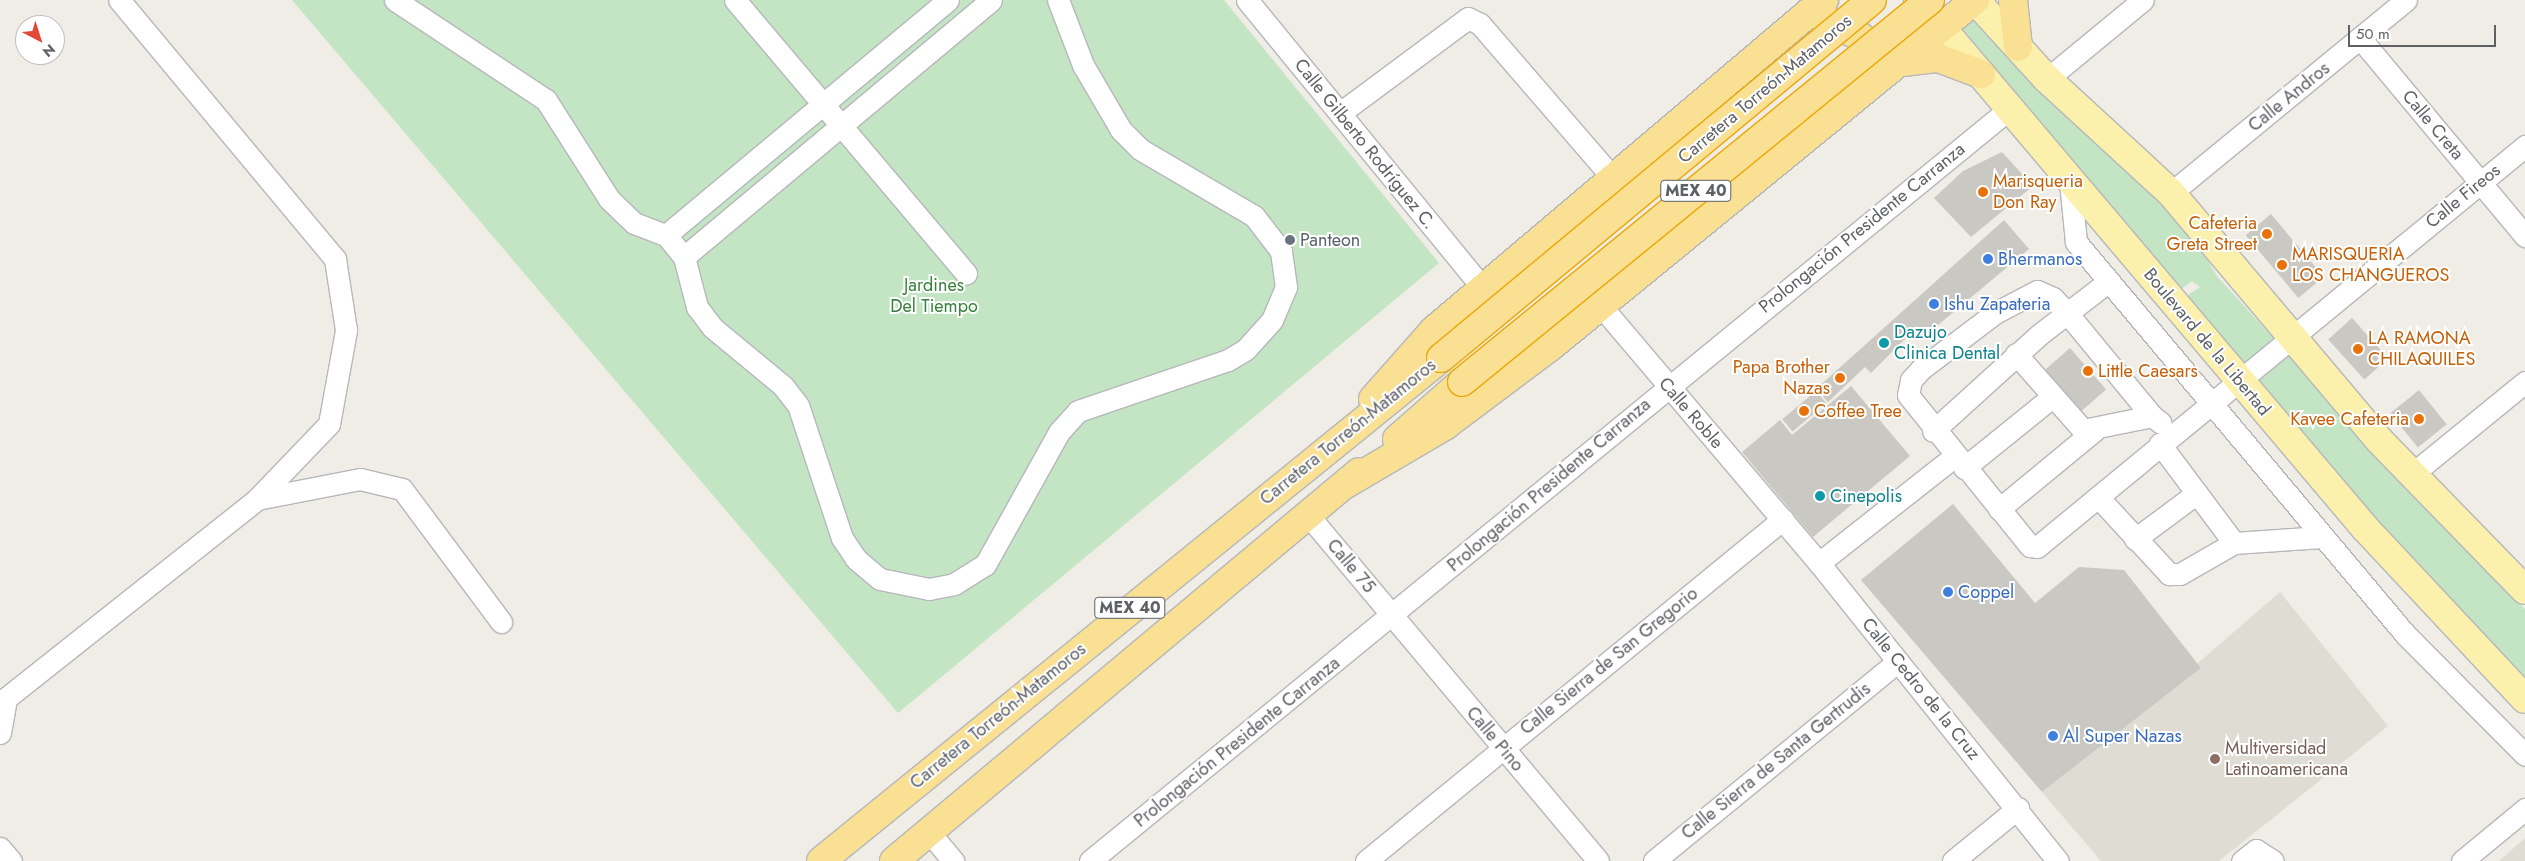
<!DOCTYPE html>
<meta charset="utf-8">
<style>
body{margin:0}
#map{position:relative;width:2525px;height:861px;overflow:hidden;background:#efede5;font-family:Jost,sans-serif}
div>[style]{position:absolute}
[style*='--x']{left:calc(var(--x)*1px);top:calc(var(--y)*1px);width:calc(var(--w)*1px);rotate:calc(var(--a)*1deg)}
.education>*{inset:0;background:#dfdcd3}
.green>*{inset:0;background:#c3e5c3}
.building>*{inset:0;background:#cac8c2;transform-origin:0 0}
.roads{filter:drop-shadow(1px 0 #b6b7bb) drop-shadow(-1px 0 #b6b7bb) drop-shadow(0 1px #b6b7bb) drop-shadow(0 -1px #b6b7bb)}
.minor>*{height:21px;margin:-10.5px;padding:0 10.5px;transform-origin:10.5px;border-radius:10.5px;background:#fff}
.major>*{height:28px;margin:-14px;padding:0 14px;transform-origin:14px;border-radius:14px;background:#fcf0ad}
.highway>*{height:28px;margin:-14px;padding:0 14px;transform-origin:14px;border-radius:14px;background:#f9e092}
.bridges{filter:drop-shadow(1px 0 #eba709) drop-shadow(-1px 0 #eba709) drop-shadow(0 1px #eba709) drop-shadow(0 -1px #eba709)}
.highway-bridge>*{height:28px;margin:-14px;padding:0 14px;transform-origin:14px;border-radius:14px;background:#f9e092}
.dots>*{width:14px;height:14px;translate:-50% -50%;box-sizing:border-box;border:2px solid #fff;border-radius:50%}
span{translate:-50% -50%;white-space:nowrap;text-align:center;line-height:1.15;-webkit-text-stroke:4px #fff;paint-order:stroke}
.shield-label span{padding:1px 4px;background:#fff;border:1px solid;border-radius:4px;-webkit-text-stroke-width:0}
.shield-label{font-size:16px;color:#5d6065;font-weight:700}
.street-label{font-size:18px;color:#5d6065}
.food-label{font-size:18px;color:#c56008}
.left{translate:0 -50%;text-align:left}
.right{translate:-100% -50%;text-align:right}
.worship-label{font-size:18px;color:#5b616d}
.shop-label{font-size:18px;color:#366cbe}
.park-label{font-size:18px;color:#38813d}
.culture-label{font-size:18px;color:#0d838f}
.education-label{font-size:18px;color:#785e54}
.north{position:absolute;left:15px;top:15px;width:50px;height:50px;box-sizing:border-box;background:#fff;border:1px solid #bebfc1;border-radius:50%;rotate:140deg;font-size:14px;font-weight:700;line-height:20px;text-align:center;color:#5d6065}
.north::after{content:'';display:block;margin:auto;width:18px;height:22px;background:#e24738;clip-path:polygon(50% 0,100% 100%,50% 72%,0 100%)}
.scale{position:absolute;left:2348px;top:25px;width:148px;height:22px;box-sizing:border-box;border:2px solid #5d6065;border-top:0;padding-left:6px;font-size:15px;line-height:18px;white-space:nowrap;color:#5d6065;-webkit-text-stroke:4px #fff;paint-order:stroke}
</style>
<div id="map">
<div class="education">
<i style="clip-path:polygon(2280px 592px,2388px 726px,2219px 861px,2101px 861px,2042px 792px,2201px 668px,2198px 663px)"></i>
<i style="clip-path:polygon(2525px 838px,2525px 861px,2499px 861px)"></i>
</div>
<div class="green">
<i style="clip-path:polygon(292px 0,1224px 0,1439px 263px,898px 713px)"></i>
<i style="clip-path:polygon(1973px 10px,2196px 240px,2217px 276px,2451px 534px,2525px 609px,2525px 684px,2378px 524px,2185px 297px,2200px 287px,2192px 281px,2173px 296px,1954px 30px)"></i>
</div>
<div class="building">
<i style="clip-path:polygon(2002px 152px,2033px 186px,1971px 237px,1934px 198px,1963px 171px)"></i>
<i style="left:2271px;top:214px;width:82px;height:33px;rotate:50deg"></i>
<i style="clip-path:polygon(2004px 220px,2029px 249px,1920px 340px,1913px 331px,1871px 373px,1865px 367px,1828px 402px,1816px 389px)"></i>
<i style="left:2352px;top:318px;width:54px;height:32px;rotate:48deg"></i>
<i style="left:2070px;top:348px;width:55px;height:33px;rotate:49deg"></i>
<i style="clip-path:polygon(1851px 386px,1910px 456px,1813px 537px,1742px 452px,1780px 420px,1792px 435px)"></i>
<i style="left:2419px;top:390px;width:44px;height:37px;rotate:51deg"></i>
<i style="left:1816px;top:391px;width:16px;height:44px;rotate:50deg"></i>
<i style="clip-path:polygon(1953px 504px,2035px 603px,2079px 567px,2124px 570px,2201px 668px,2042px 792px,1861px 580px)"></i>
</div>
<div class="roads">
<div class="minor">
<i style="--x:395;--y:0;--w:181;--a:33.5"></i>
<i style="--x:546;--y:100;--w:117;--a:57.5"></i>
<i style="--x:609;--y:199;--w:35;--a:44"></i>
<i style="--x:634;--y:223;--w:34;--a:21"></i>
<i style="--x:666;--y:235;--w:28;--a:51"></i>
<i style="--x:684;--y:257;--w:52;--a:75.4"></i>
<i style="--x:697;--y:307;--w:26;--a:53"></i>
<i style="--x:713;--y:328;--w:91;--a:39.6"></i>
<i style="--x:783;--y:386;--w:24;--a:52"></i>
<i style="--x:798;--y:405;--w:140;--a:71.7"></i>
<i style="--x:842;--y:538;--w:25;--a:56"></i>
<i style="--x:856;--y:559;--w:31;--a:40"></i>
<i style="--x:880;--y:579;--w:50;--a:11.5"></i>
<i style="--x:929;--y:589;--w:25;--a:-11"></i>
<i style="--x:954;--y:584;--w:36;--a:-32"></i>
<i style="--x:985;--y:565;--w:152;--a:-60.9"></i>
<i style="--x:1059;--y:432;--w:28;--a:-48"></i>
<i style="--x:1078;--y:411;--w:158;--a:-18.8"></i>
<i style="--x:1228;--y:360;--w:21;--a:-31"></i>
<i style="--x:1246;--y:349;--w:39;--a:-48"></i>
<i style="--x:1272;--y:320;--w:36;--a:-67"></i>
<i style="--x:1286;--y:287;--w:36;--a:-98"></i>
<i style="--x:1281;--y:251;--w:44;--a:-127.6"></i>
<i style="--x:1254;--y:216;--w:132;--a:-149.6"></i>
<i style="--x:1140;--y:149;--w:27;--a:-135"></i>
<i style="--x:1121;--y:130;--w:75;--a:-120.3"></i>
<i style="--x:1083;--y:65;--w:70;--a:-111"></i>
<i style="--x:735;--y:0;--w:358;--a:49.8"></i>
<i style="--x:1247;--y:0;--w:372;--a:50.7"></i>
<i style="--x:2360;--y:38;--w:258;--a:50.2"></i>
<i style="--x:2047;--y:79;--w:124;--a:-39.5"></i>
<i style="--x:1340;--y:113;--w:159;--a:-36.6"></i>
<i style="--x:1468;--y:18;--w:13;--a:27"></i>
<i style="--x:1480;--y:24;--w:203;--a:49.2"></i>
<i style="--x:2070;--y:182;--w:60;--a:84.3"></i>
<i style="--x:2076;--y:242;--w:512;--a:49.99"></i>
<i style="--x:2405;--y:634;--w:170;--a:45.2"></i>
<i style="--x:2171;--y:193;--w:304;--a:-39.4"></i>
<i style="--x:666;--y:235;--w:367;--a:-39.8"></i>
<i style="--x:684;--y:257;--w:400;--a:-39.9"></i>
<i style="--x:1601;--y:306;--w:337;--a:49.7"></i>
<i style="--x:1819;--y:563;--w:382;--a:51.3"></i>
<i style="--x:2016;--y:354;--w:101;--a:48.6"></i>
<i style="--x:2083;--y:430;--w:70;--a:-11.5"></i>
<i style="--x:2152;--y:416;--w:11;--a:38"></i>
<i style="--x:2152;--y:416;--w:134;--a:-129.5"></i>
<i style="--x:2067;--y:313;--w:21;--a:-133"></i>
<i style="--x:2053;--y:298;--w:17;--a:-156"></i>
<i style="--x:2037;--y:291;--w:47;--a:152.4"></i>
<i style="--x:1995;--y:313;--w:93;--a:142.9"></i>
<i style="--x:1921;--y:369;--w:15;--a:132"></i>
<i style="--x:1911;--y:380;--w:15;--a:101"></i>
<i style="--x:1908;--y:395;--w:194;--a:51.1"></i>
<i style="--x:2030;--y:546;--w:7;--a:8"></i>
<i style="--x:2037;--y:547;--w:632;--a:-39.41"></i>
<i style="--x:1933;--y:431;--w:144;--a:-42.2"></i>
<i style="--x:2040;--y:334;--w:87;--a:-37.5"></i>
<i style="--x:1964;--y:468;--w:113;--a:-38.9"></i>
<i style="--x:2411;--y:475;--w:147;--a:-39.2"></i>
<i style="--x:2098;--y:497;--w:105;--a:47.3"></i>
<i style="--x:2169;--y:574;--w:11;--a:0"></i>
<i style="--x:2180;--y:574;--w:62;--a:-29.9"></i>
<i style="--x:2234;--y:543;--w:124;--a:-126.8"></i>
<i style="--x:257;--y:499;--w:105;--a:-11"></i>
<i style="--x:360;--y:479;--w:43;--a:13.4"></i>
<i style="--x:402;--y:489;--w:166;--a:53.3"></i>
<i style="--x:1999;--y:509;--w:124;--a:-39.5"></i>
<i style="--x:1308;--y:515;--w:451;--a:50"></i>
<i style="--x:2135;--y:539;--w:77;--a:-36.6"></i>
<i style="--x:2234;--y:543;--w:88;--a:-3.9"></i>
<i style="--x:1819;--y:563;--w:173;--a:-38.2"></i>
<i style="--x:0;--y:703;--w:328;--a:-38.4"></i>
<i style="--x:257;--y:499;--w:104;--a:-46.2"></i>
<i style="--x:329;--y:424;--w:96;--a:-79.7"></i>
<i style="--x:346;--y:330;--w:72;--a:-98.8"></i>
<i style="--x:335;--y:259;--w:337;--a:-129.8"></i>
<i style="--x:0;--y:733;--w:35;--a:-80"></i>
<i style="--x:929;--y:832;--w:38;--a:50"></i>
<i style="--x:0;--y:848;--w:17;--a:50"></i>
<i style="--x:1090;--y:861;--w:1187;--a:-39.29"></i>
<i style="--x:1366;--y:861;--w:539;--a:-39.36"></i>
<i style="--x:1654;--y:861;--w:315;--a:-39.3"></i>
<i style="--x:1953;--y:861;--w:84;--a:-39.2"></i>
<i style="--x:2242;--y:861;--w:18;--a:-38"></i>
<i style="--x:2256;--y:850;--w:20;--a:33"></i>
<i style="--x:2462;--y:861;--w:82;--a:-39.5"></i>
</div>
<div class="major">
<i style="--x:1918;--y:0;--w:692;--a:49.75"></i>
<i style="--x:2365;--y:528;--w:234;--a:46.9"></i>
<i style="--x:1975;--y:0;--w:107;--a:47.7"></i>
<i style="--x:2047;--y:79;--w:168;--a:42.6"></i>
<i style="--x:2171;--y:193;--w:323;--a:49.9"></i>
<i style="--x:2379;--y:440;--w:209;--a:45.8"></i>
</div>
<div class="highway">
<i style="--x:2013;--y:0;--w:47;--a:83.9"></i>
<i style="--x:1822;--y:18;--w:43;--a:26"></i>
<i style="--x:1861;--y:37;--w:37;--a:56"></i>
<i style="--x:1903;--y:62;--w:35;--a:-7"></i>
<i style="--x:1938;--y:58;--w:46;--a:20.4"></i>
<i style="--x:1373;--y:399;--w:92;--a:-48.5"></i>
<i style="--x:1434;--y:330;--w:511;--a:-40.24"></i>
<i style="--x:1397;--y:439;--w:86;--a:-41.2"></i>
<i style="--x:1346;--y:484;--w:116;--a:-30.5"></i>
<i style="--x:1446;--y:425;--w:130;--a:-36.9"></i>
<i style="--x:1550;--y:347;--w:549;--a:-39.23"></i>
<i style="--x:821;--y:861;--w:798;--a:-39.05"></i>
<i style="--x:894;--y:861;--w:606;--a:-39.91"></i>
</div>
</div>
<div class="bridges">
<div class="highway-bridge">
<i style="--x:1441;--y:358;--w:560;--a:-39.71"></i>
<i style="--x:1462;--y:382;--w:604;--a:-39.22"></i>
</div>
</div>
<div class="dots">
<i style="left:1983px;top:192px;background:#e8710a"></i>
<i style="left:2267px;top:234px;background:#e8710a"></i>
<i style="left:1290px;top:240px;background:#6b7280"></i>
<i style="left:1988px;top:259px;background:#3f7fe0"></i>
<i style="left:2282px;top:265px;background:#e8710a"></i>
<i style="left:1934px;top:304px;background:#3f7fe0"></i>
<i style="left:1884px;top:343px;background:#0f9aa8"></i>
<i style="left:2358px;top:349px;background:#e8710a"></i>
<i style="left:2088px;top:371px;background:#e8710a"></i>
<i style="left:1840px;top:378px;background:#e8710a"></i>
<i style="left:1804px;top:411px;background:#e8710a"></i>
<i style="left:2419px;top:419px;background:#e8710a"></i>
<i style="left:1820px;top:496px;background:#0f9aa8"></i>
<i style="left:1948px;top:592px;background:#3f7fe0"></i>
<i style="left:2053px;top:736px;background:#3f7fe0"></i>
<i style="left:2215px;top:759px;background:#8d6e63"></i>
</div>
<div class="shield-label">
<span style="left:1696px;top:191px">MEX 40</span>
<span style="left:1130px;top:608px">MEX 40</span>
</div>
<div class="street-label">
<span style="left:1765px;top:89px;rotate:-40deg">Carretera Torreón-Matamoros</span>
<span style="left:2289px;top:97px;rotate:-39deg">Calle Andros</span>
<span style="left:2433px;top:125px;rotate:50deg">Calle Creta</span>
<span style="left:1365px;top:144px;rotate:51deg">Calle Gilberto Rodríguez C.</span>
<span style="left:2463px;top:196px;rotate:-39deg">Calle Fireos</span>
<span style="left:1862px;top:228px;rotate:-39deg">Prolongación Presidente Carranza</span>
<span style="left:2207px;top:342px;rotate:50deg">Boulevard de la Libertad</span>
<span style="left:1691px;top:413px;rotate:49deg">Calle Roble</span>
<span style="left:1348px;top:432px;rotate:-39deg">Carretera Torreón-Matamoros</span>
<span style="left:1549px;top:485px;rotate:-40deg">Prolongación Presidente Carranza</span>
<span style="left:1351px;top:566px;rotate:50deg">Calle 75</span>
<span style="left:1609px;top:661px;rotate:-39deg">Calle Sierra de San Gregorio</span>
<span style="left:1921px;top:689px;rotate:51deg">Calle Cedro de la Cruz</span>
<span style="left:998px;top:716px;rotate:-39deg">Carretera Torreón-Matamoros</span>
<span style="left:1495px;top:739px;rotate:50deg">Calle Pino</span>
<span style="left:1237px;top:742px;rotate:-39deg">Prolongación Presidente Carranza</span>
<span style="left:1776px;top:761px;rotate:-39deg">Calle Sierra de Santa Gertrudis</span>
</div>
<div class="food-label">
<span class="left" style="left:1993px;top:192px">Marisqueria<br>Don Ray</span>
<span class="right" style="left:2257px;top:234px">Cafeteria<br>Greta Street</span>
<span class="left" style="left:2292px;top:265px">MARISQUERIA<br>LOS CHANGUEROS</span>
<span class="left" style="left:2368px;top:349px">LA RAMONA<br>CHILAQUILES</span>
<span class="right" style="left:1830px;top:378px">Papa Brother<br>Nazas</span>
<span class="left" style="left:2098px;top:371px">Little Caesars</span>
<span class="left" style="left:1814px;top:411px">Coffee Tree</span>
<span class="right" style="left:2409px;top:419px">Kavee Cafeteria</span>
</div>
<div class="worship-label">
<span class="left" style="left:1300px;top:240px">Panteon</span>
</div>
<div class="shop-label">
<span class="left" style="left:1998px;top:259px">Bhermanos</span>
<span class="left" style="left:1944px;top:304px">Ishu Zapateria</span>
<span class="left" style="left:1958px;top:592px">Coppel</span>
<span class="left" style="left:2063px;top:736px">Al Super Nazas</span>
</div>
<div class="park-label">
<span style="left:934px;top:296px">Jardines<br>Del Tiempo</span>
</div>
<div class="culture-label">
<span class="left" style="left:1894px;top:343px">Dazujo<br>Clinica Dental</span>
<span class="left" style="left:1830px;top:496px">Cinepolis</span>
</div>
<div class="education-label">
<span class="left" style="left:2225px;top:759px">Multiversidad<br>Latinoamericana</span>
</div>
<div class="north">N</div>
<div class="scale">50 m</div>
</div>
